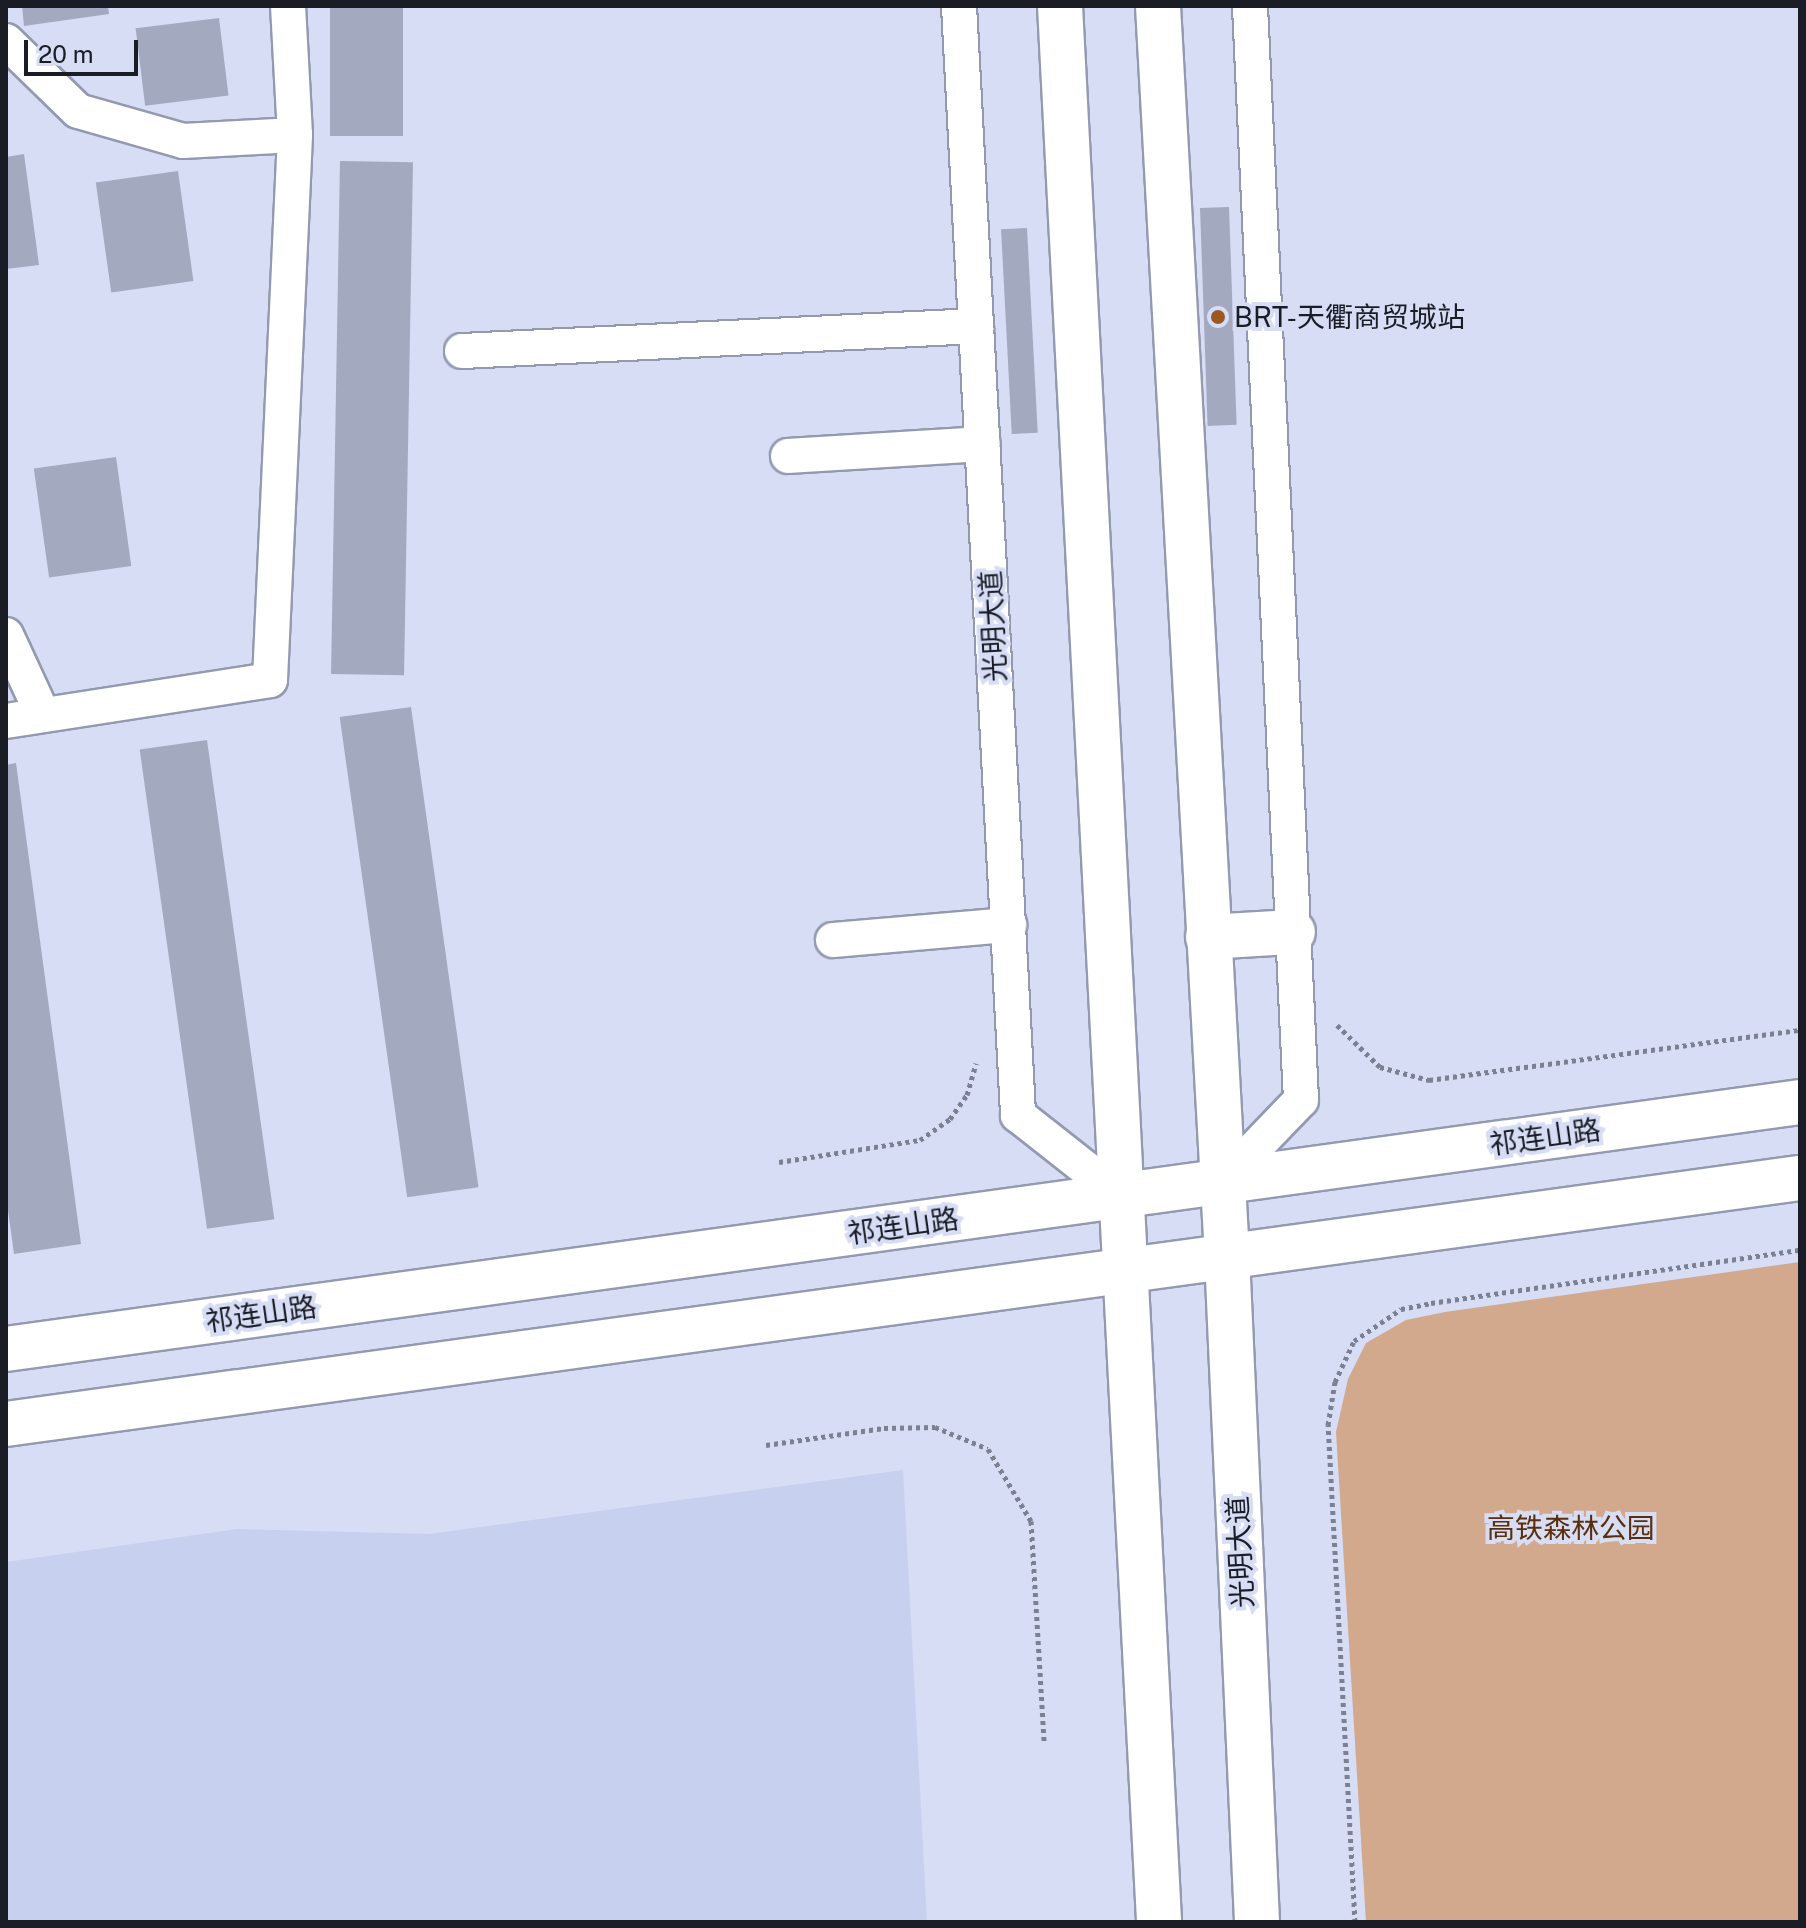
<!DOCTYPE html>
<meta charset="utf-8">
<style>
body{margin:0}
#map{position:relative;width:1806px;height:1928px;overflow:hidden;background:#d6ddf5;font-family:"Public Sans","Noto Sans SC",sans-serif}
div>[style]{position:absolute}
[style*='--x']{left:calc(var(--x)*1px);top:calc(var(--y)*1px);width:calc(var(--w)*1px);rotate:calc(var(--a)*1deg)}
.built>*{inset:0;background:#c7d0ef}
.green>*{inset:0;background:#d2a98d}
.building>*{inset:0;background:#a3aac0;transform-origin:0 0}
.path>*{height:5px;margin-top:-2.5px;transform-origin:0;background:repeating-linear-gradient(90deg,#7c8192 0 4px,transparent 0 8px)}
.roads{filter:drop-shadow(2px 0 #939ab0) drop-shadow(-2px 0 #939ab0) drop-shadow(0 2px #939ab0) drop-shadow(0 -2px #939ab0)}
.minor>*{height:34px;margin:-17px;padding:0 17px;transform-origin:17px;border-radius:17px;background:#fff}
.secondary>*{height:44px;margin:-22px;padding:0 22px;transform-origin:22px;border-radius:22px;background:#fff}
.primary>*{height:44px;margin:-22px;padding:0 22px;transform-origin:22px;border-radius:22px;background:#fff}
.dots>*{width:22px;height:22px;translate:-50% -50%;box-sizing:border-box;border:4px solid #d6ddf5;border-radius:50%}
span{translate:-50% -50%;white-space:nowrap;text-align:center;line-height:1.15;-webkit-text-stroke:8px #d6ddf5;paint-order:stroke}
.poi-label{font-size:28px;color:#1b1d26}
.left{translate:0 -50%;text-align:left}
.street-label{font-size:28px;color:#1b1d26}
.park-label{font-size:28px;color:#5a2e09}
.frame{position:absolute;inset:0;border:8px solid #1b1d26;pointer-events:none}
.scale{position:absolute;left:24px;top:40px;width:114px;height:36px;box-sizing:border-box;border:4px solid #1b1d26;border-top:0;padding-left:10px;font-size:24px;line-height:28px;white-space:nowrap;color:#1b1d26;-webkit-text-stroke:6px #d6ddf5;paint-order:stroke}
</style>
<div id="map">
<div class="built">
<i style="clip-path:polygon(903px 1470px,927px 1922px,6px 1922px,6px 1562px,237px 1529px,429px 1534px)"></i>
</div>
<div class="green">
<i style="clip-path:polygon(1800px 1262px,1800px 1922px,1366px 1922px,1336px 1432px,1348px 1379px,1366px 1343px,1406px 1320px,1445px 1312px)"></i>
</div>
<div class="building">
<i style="clip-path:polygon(22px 6px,108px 6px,109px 14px,24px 26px)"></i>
<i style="left:330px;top:6px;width:73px;height:130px"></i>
<i style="left:219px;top:18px;width:78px;height:84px;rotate:83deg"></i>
<i style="clip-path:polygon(24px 154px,39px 265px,6px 269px,6px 157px)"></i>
<i style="left:340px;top:161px;width:73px;height:513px;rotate:1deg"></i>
<i style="left:178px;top:171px;width:111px;height:83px;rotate:82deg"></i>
<i style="left:1229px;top:207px;width:218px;height:29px;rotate:88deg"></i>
<i style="left:1027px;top:228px;width:205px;height:26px;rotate:87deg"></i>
<i style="left:116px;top:457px;width:110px;height:83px;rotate:82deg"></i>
<i style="left:411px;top:707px;width:485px;height:72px;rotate:82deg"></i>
<i style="left:207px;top:740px;width:484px;height:68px;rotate:82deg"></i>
<i style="clip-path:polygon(16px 763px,81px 1244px,14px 1254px,6px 1196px,6px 765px)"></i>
</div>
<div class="path">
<i style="--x:1337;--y:1025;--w:60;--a:44.3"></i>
<i style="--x:1380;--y:1067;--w:51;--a:14.9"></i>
<i style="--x:1429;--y:1080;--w:374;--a:-7.7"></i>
<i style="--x:779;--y:1162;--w:143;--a:-8.9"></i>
<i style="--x:920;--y:1140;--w:37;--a:-35"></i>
<i style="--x:950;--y:1119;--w:29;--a:-55"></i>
<i style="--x:967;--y:1095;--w:33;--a:-74"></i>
<i style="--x:766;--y:1445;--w:119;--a:-8.2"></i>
<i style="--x:884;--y:1428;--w:51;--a:-1.1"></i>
<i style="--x:935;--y:1427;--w:57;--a:22.5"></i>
<i style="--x:988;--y:1449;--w:84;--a:59.2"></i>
<i style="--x:1031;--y:1521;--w:221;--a:86.6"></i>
<i style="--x:1355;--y:1922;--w:498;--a:-93.1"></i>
<i style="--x:1328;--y:1425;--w:44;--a:-80.8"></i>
<i style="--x:1335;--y:1382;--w:45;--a:-65.1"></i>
<i style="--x:1354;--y:1341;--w:57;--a:-34.2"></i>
<i style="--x:1401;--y:1309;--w:31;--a:-11"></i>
<i style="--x:1431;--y:1303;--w:373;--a:-8.2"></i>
</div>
<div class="roads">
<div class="minor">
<i style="--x:959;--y:6;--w:1111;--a:86.95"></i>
<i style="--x:1018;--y:1115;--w:131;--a:38.2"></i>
<i style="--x:6;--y:41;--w:100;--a:44.2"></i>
<i style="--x:78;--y:111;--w:109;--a:15.9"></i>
<i style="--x:183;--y:141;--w:112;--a:-3.1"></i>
<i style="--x:462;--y:351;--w:515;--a:-2.78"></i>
<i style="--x:788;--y:456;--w:195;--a:-3.5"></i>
<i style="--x:6;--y:635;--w:88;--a:65.2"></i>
<i style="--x:6;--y:721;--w:267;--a:-8.8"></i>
<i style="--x:270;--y:680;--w:546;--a:-87.37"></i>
<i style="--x:295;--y:135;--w:129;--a:-93.1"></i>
<i style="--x:833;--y:940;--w:177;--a:-4.9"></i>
<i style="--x:1223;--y:1181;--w:112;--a:-46.1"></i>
<i style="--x:1301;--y:1100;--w:1095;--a:-92.67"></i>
</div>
<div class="secondary">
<i style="--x:6;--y:1349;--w:1811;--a:-7.84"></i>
<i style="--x:6;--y:1424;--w:1811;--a:-7.81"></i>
</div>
<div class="primary">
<i style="--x:1060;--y:6;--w:1919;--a:87.04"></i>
<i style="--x:1158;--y:6;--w:1252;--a:86.84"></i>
<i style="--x:1227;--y:1256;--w:667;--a:87.42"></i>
<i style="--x:1208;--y:937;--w:85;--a:-3.4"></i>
</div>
</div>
<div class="dots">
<i style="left:1218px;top:317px;background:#9a5825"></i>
</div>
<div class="poi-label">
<span class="left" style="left:1234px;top:317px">BRT-天衢商贸城站</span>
</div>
<div class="street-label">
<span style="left:993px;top:626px;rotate:-93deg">光明大道</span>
<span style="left:1545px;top:1137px;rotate:-8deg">祁连山路</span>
<span style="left:903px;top:1226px;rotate:-8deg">祁连山路</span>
<span style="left:261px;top:1314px;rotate:-8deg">祁连山路</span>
<span style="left:1240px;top:1552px;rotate:-93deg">光明大道</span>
</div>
<div class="park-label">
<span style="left:1571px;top:1528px">高铁森林公园</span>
</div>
<div class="frame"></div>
<div class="scale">20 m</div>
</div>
